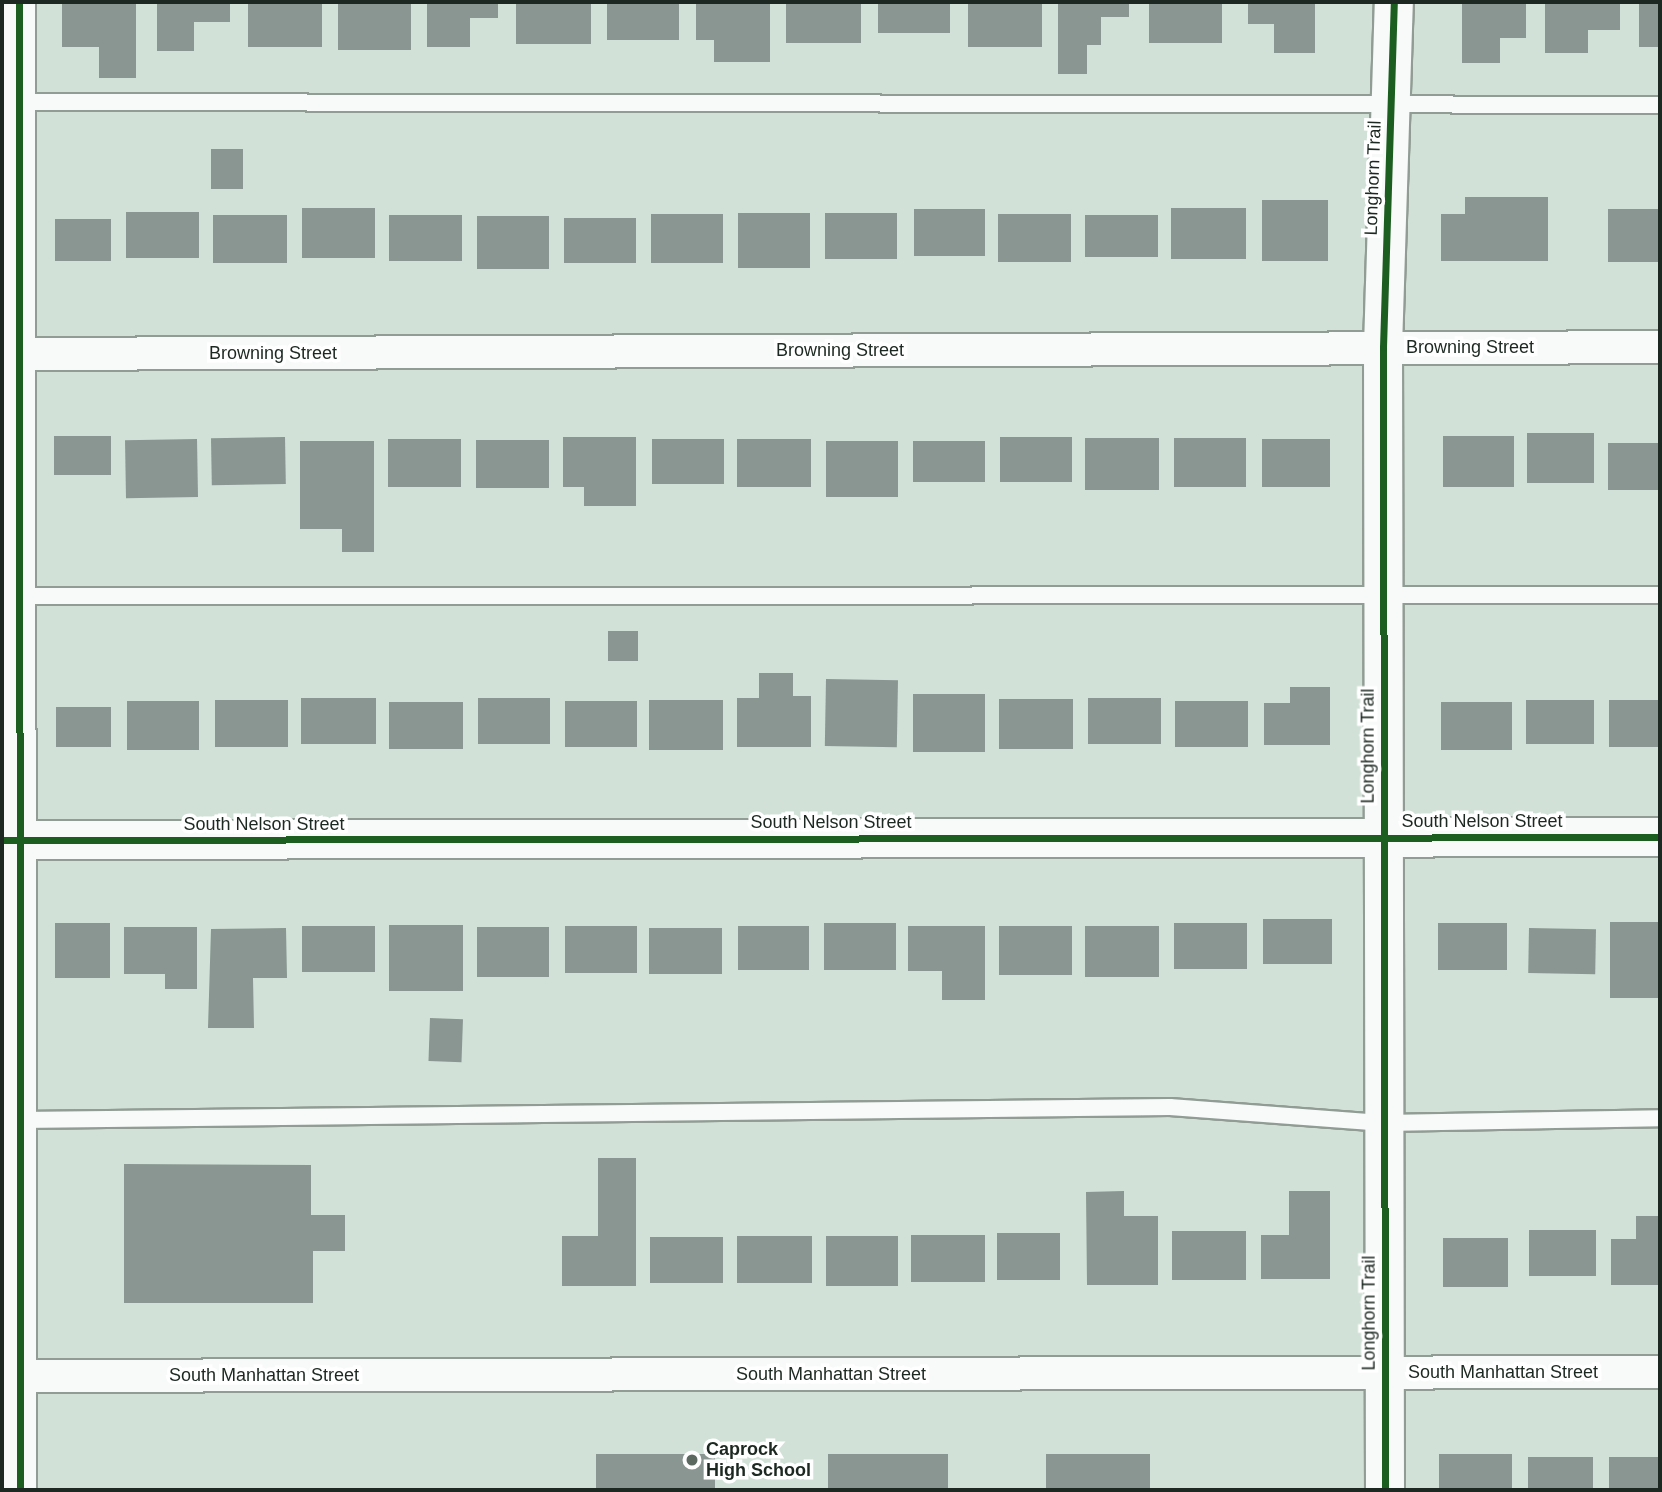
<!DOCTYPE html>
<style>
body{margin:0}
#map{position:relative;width:1662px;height:1492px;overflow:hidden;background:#d1e1d7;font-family:Arial,sans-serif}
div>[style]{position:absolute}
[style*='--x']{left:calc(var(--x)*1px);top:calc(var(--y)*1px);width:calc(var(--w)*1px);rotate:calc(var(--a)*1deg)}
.building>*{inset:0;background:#899691;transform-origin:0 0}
.roads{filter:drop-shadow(2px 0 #909c94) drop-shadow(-2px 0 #909c94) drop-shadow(0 2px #909c94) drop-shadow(0 -2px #909c94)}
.service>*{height:16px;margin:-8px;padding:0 8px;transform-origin:8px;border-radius:8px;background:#f8faf9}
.minor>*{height:32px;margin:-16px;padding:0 16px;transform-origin:16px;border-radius:16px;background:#f8faf9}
.tertiary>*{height:38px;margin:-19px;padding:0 19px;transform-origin:19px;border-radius:19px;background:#f8faf9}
.cycleway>*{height:7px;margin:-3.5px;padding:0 3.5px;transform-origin:3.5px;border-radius:3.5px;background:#1b5e20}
.dots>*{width:19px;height:19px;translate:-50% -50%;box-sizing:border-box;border:4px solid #fff;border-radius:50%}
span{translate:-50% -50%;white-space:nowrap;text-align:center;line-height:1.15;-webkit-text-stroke:7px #fff;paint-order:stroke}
.street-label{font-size:18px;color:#1c2821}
.poi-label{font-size:18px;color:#1c2821;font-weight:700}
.left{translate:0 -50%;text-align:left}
.frame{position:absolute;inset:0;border:4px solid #1c2821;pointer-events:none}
</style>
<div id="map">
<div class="building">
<i style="clip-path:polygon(62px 2px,136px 2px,136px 78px,99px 78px,99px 47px,62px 47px)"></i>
<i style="clip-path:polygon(157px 2px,230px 2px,230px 22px,194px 22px,194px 51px,157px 51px)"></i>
<i style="left:322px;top:2px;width:45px;height:74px;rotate:90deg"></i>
<i style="left:338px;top:2px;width:73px;height:48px"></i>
<i style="clip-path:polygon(427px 2px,498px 2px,498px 18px,470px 18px,470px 47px,427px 47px)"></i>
<i style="left:516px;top:2px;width:75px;height:42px"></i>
<i style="left:607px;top:2px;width:72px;height:38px"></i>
<i style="clip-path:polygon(696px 2px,770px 2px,770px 62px,714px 62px,714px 40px,696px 40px)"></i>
<i style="left:786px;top:2px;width:75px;height:41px"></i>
<i style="left:878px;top:2px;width:72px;height:31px"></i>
<i style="left:1042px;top:2px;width:45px;height:74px;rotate:90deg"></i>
<i style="clip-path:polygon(1058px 2px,1129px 2px,1129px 17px,1101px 17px,1101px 45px,1087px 45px,1087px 74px,1058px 74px)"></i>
<i style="left:1149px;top:2px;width:73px;height:41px"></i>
<i style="clip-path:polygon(1248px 2px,1315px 2px,1315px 53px,1274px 53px,1274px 24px,1248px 24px)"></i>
<i style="clip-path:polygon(1462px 2px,1526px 2px,1526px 38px,1500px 38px,1500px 63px,1462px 63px)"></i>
<i style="clip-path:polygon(1545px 2px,1620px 2px,1620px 30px,1588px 30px,1588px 53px,1545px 53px)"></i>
<i style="left:1639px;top:2px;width:21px;height:45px"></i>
<i style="left:211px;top:149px;width:32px;height:40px"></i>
<i style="clip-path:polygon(1465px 197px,1548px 197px,1548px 261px,1441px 261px,1441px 214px,1465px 214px)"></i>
<i style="left:1262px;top:200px;width:66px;height:61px"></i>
<i style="left:302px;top:208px;width:73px;height:50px"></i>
<i style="left:1171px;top:208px;width:75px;height:51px"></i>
<i style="left:914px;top:209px;width:71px;height:47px"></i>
<i style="left:1608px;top:209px;width:52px;height:53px"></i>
<i style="left:126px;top:212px;width:73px;height:46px"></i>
<i style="left:738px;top:213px;width:72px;height:55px"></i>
<i style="left:825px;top:213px;width:72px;height:46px"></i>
<i style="left:651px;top:214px;width:72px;height:49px"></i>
<i style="left:998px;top:214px;width:73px;height:48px"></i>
<i style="left:213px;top:215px;width:74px;height:48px"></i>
<i style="left:389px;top:215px;width:73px;height:46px"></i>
<i style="left:1085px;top:215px;width:73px;height:42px"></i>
<i style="left:477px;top:216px;width:72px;height:53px"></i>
<i style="left:564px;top:218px;width:72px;height:45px"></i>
<i style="left:55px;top:219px;width:56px;height:42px"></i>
<i style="left:1527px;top:433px;width:67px;height:50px"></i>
<i style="left:54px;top:436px;width:57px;height:39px"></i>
<i style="left:1443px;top:436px;width:71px;height:51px"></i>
<i style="left:285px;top:437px;width:47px;height:74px;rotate:89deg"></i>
<i style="clip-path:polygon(563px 437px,636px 437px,636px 506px,584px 506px,584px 487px,563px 487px)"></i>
<i style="left:1000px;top:437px;width:72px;height:45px"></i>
<i style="left:1085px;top:438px;width:74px;height:52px"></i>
<i style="left:1174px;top:438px;width:72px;height:49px"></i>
<i style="left:197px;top:439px;width:58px;height:72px;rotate:89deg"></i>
<i style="left:388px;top:439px;width:73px;height:48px"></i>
<i style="left:652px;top:439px;width:72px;height:45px"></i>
<i style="left:737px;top:439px;width:74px;height:48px"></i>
<i style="left:1262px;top:439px;width:68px;height:48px"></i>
<i style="left:476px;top:440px;width:73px;height:48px"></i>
<i style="clip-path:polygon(300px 441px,374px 441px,374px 552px,342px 552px,342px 529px,300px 529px)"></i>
<i style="left:826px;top:441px;width:72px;height:56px"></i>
<i style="left:913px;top:441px;width:72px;height:41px"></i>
<i style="left:1608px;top:443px;width:52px;height:47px"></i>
<i style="left:608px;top:631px;width:30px;height:30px"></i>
<i style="clip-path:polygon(759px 673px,793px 673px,793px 696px,811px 696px,811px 747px,737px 747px,737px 698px,759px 698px)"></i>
<i style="left:826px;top:679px;width:72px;height:67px;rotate:1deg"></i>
<i style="clip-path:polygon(1290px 687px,1330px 687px,1330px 745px,1264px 745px,1264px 703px,1290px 703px)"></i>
<i style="left:985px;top:694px;width:58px;height:72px;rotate:90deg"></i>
<i style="left:301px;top:698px;width:75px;height:46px"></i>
<i style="left:478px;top:698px;width:72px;height:46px"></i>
<i style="left:1088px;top:698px;width:73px;height:46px"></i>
<i style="left:999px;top:699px;width:74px;height:50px"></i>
<i style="left:215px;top:700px;width:73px;height:47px"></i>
<i style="left:649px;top:700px;width:74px;height:50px"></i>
<i style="left:1526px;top:700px;width:68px;height:44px"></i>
<i style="left:1609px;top:700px;width:51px;height:47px"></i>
<i style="left:127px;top:701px;width:72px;height:49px"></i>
<i style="left:565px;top:701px;width:72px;height:46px"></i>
<i style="left:1175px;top:701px;width:73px;height:46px"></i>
<i style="left:389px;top:702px;width:74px;height:47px"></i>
<i style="left:1441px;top:702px;width:71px;height:48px"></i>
<i style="left:56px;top:707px;width:55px;height:40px"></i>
<i style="left:1263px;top:919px;width:69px;height:45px"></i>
<i style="left:1610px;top:922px;width:50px;height:76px"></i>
<i style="left:55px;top:923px;width:55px;height:55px"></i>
<i style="left:824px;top:923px;width:72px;height:47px"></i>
<i style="left:1174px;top:923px;width:73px;height:46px"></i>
<i style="left:1438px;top:923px;width:69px;height:47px"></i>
<i style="left:389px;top:925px;width:74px;height:66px"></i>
<i style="left:302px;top:926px;width:73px;height:46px"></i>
<i style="left:637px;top:926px;width:47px;height:72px;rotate:90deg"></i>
<i style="left:738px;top:926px;width:71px;height:44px"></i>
<i style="clip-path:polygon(908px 926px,985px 926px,985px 1000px,942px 1000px,942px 971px,908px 971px)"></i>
<i style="left:999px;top:926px;width:73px;height:49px"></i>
<i style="left:1085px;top:926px;width:74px;height:51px"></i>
<i style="clip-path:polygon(124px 927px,197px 927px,197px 989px,165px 989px,165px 974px,124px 974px)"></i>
<i style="left:477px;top:927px;width:72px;height:50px"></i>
<i style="clip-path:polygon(286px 928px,287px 978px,253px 978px,254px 1028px,208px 1028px,211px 929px)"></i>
<i style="left:649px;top:928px;width:73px;height:46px"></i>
<i style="left:1529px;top:928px;width:67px;height:45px;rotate:1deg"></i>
<i style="left:430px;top:1018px;width:33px;height:43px;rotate:2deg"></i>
<i style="clip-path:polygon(598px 1158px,636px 1158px,636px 1286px,562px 1286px,562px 1236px,598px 1236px)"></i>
<i style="clip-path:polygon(124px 1164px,311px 1165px,311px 1215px,345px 1215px,345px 1251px,313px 1251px,313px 1303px,124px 1303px)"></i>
<i style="clip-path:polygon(1124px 1191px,1124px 1216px,1158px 1216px,1158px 1285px,1087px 1285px,1086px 1192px)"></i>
<i style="clip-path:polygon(1289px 1191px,1330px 1191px,1330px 1279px,1261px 1279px,1261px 1235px,1289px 1235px)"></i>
<i style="clip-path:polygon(1636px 1216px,1660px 1216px,1659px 1285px,1611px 1285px,1611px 1239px,1636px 1239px)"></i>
<i style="left:1529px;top:1230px;width:67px;height:46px"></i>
<i style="left:1172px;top:1231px;width:74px;height:49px"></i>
<i style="left:997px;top:1233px;width:63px;height:47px"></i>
<i style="left:911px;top:1235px;width:74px;height:47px"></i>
<i style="left:737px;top:1236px;width:75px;height:47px"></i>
<i style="left:826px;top:1236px;width:72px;height:50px"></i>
<i style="left:650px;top:1237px;width:73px;height:46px"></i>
<i style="left:1443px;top:1238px;width:65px;height:49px"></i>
<i style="left:596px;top:1454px;width:119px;height:36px"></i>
<i style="left:828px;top:1454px;width:120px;height:36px"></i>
<i style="left:1046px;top:1454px;width:104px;height:36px"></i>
<i style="left:1439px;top:1454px;width:73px;height:36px"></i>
<i style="left:1528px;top:1457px;width:65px;height:33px"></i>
<i style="left:1609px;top:1457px;width:51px;height:33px"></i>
</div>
<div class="roads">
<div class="service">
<i style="--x:19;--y:102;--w:1641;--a:0.1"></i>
<i style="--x:19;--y:596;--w:1641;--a:-0.03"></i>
<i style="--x:20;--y:1120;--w:1150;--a:-0.65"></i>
<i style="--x:1170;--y:1107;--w:215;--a:4.3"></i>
<i style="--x:1384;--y:1123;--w:276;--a:-1"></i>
</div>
<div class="minor">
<i style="--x:19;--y:2;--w:1488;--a:89.96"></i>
<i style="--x:19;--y:354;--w:1641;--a:-0.24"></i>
<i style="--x:2;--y:1376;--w:1658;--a:-0.14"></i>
</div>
<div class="tertiary">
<i style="--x:2;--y:840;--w:1658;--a:-0.1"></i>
<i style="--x:1385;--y:1490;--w:1143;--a:-90.1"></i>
<i style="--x:1383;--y:347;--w:345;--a:-88.2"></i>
</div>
</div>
<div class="cycleway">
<i style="--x:19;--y:2;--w:1488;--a:89.96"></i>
<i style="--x:2;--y:840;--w:1658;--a:-0.1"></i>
<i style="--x:1385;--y:1490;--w:1143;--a:-90.1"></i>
<i style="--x:1383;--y:347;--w:345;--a:-88.2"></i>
</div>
<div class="dots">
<i style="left:692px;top:1460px;background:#5b6961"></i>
</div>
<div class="street-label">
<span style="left:1373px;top:178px;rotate:-88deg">Longhorn Trail</span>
<span style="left:1470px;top:347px">Browning Street</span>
<span style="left:840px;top:350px">Browning Street</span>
<span style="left:273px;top:353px">Browning Street</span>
<span style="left:1368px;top:746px;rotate:-90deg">Longhorn Trail</span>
<span style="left:1482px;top:821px">South Nelson Street</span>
<span style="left:831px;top:822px">South Nelson Street</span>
<span style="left:264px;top:824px">South Nelson Street</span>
<span style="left:1369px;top:1313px;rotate:-90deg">Longhorn Trail</span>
<span style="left:1503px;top:1372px">South Manhattan Street</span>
<span style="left:831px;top:1374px">South Manhattan Street</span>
<span style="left:264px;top:1375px">South Manhattan Street</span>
</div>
<div class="poi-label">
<span class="left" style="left:706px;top:1460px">Caprock<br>High School</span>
</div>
<div class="frame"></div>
</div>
